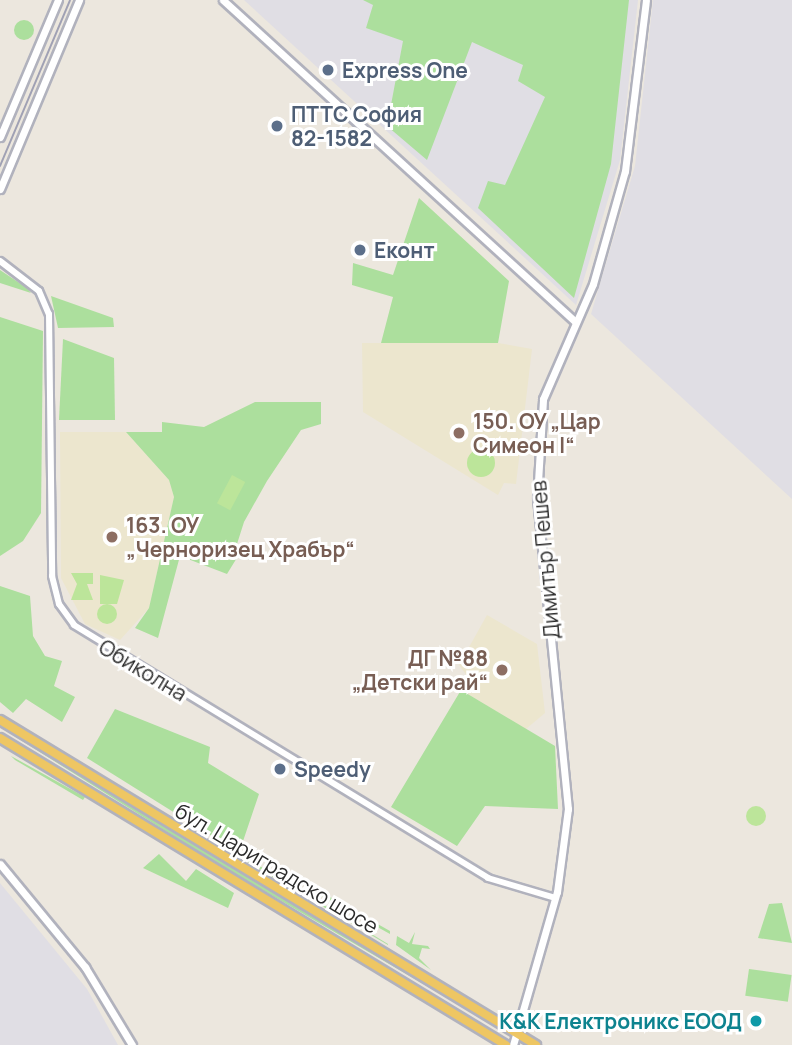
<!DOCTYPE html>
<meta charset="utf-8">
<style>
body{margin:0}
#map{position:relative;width:792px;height:1045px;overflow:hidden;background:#ece7de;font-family:Manrope,sans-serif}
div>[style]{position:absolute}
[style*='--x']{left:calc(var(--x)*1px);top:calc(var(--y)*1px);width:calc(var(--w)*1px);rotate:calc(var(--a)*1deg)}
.industrial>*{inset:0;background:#e0dee4}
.education>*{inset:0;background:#ece6ce}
.green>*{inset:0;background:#acdf9d;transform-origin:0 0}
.round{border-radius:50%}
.pitch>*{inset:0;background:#bce59a;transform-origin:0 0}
.roads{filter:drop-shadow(2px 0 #b1b2bd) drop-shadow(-2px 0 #b1b2bd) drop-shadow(0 2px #b1b2bd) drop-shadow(0 -2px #b1b2bd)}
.tertiary>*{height:6px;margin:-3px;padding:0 3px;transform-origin:3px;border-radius:3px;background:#fff}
.secondary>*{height:7px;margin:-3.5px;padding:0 3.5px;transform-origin:3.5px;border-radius:3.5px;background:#fff}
.trunk>*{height:8px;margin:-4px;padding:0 4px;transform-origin:4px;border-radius:4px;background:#eec663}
.tram>*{height:2px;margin:-1px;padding:0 1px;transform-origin:1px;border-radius:1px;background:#a0a1b4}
.dots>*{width:19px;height:19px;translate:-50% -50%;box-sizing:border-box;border:4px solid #fff;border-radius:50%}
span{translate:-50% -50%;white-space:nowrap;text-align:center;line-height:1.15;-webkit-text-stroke:6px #fff;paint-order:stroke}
.service-label{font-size:21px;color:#4e5e75;font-weight:700}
.left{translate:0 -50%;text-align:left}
.education-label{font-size:21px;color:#785e54;font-weight:700}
.right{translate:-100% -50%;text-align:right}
.street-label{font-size:21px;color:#2b2b2b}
.culture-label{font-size:21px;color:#0d838f;font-weight:700}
</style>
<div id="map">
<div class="industrial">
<i style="clip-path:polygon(244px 0,638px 0,620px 160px,576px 305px)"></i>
<i style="clip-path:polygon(653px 0,792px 0,792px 499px,591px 314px,635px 166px)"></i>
<i style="clip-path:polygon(0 883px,87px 989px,118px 1045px,0 1045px)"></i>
</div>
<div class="education">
<i style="clip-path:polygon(362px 343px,498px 343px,532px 349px,516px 484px,504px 483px,498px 495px,363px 412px)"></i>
<i style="clip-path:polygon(60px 432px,126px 432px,169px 480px,174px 497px,149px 608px,120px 640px,85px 624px,61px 578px)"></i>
<i style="clip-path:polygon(487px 615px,537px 644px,545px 713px,526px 729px,461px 690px,467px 676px,459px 665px)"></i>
</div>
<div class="green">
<i style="clip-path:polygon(363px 0,629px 0,611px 164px,574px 298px,478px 208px,488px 181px,505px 185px,545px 97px,518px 81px,523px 65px,472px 42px,427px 160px,387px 126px,403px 41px,366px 28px,373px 5px)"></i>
<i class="round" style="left:14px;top:20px;width:20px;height:20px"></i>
<i style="clip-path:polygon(419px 198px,509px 281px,498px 343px,381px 343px,393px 297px,352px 285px,353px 263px,393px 275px)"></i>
<i style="clip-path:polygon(0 270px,27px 288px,31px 293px,0 283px)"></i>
<i style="clip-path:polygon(51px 296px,113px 318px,114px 327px,58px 328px)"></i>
<i style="clip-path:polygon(0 317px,43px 331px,41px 513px,23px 541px,0 556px)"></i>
<i style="clip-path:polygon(63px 339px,114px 358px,115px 420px,59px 420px)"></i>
<i style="clip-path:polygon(255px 402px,321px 402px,321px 424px,301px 430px,267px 481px,244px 522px,237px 544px,243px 548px,227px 574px,180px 556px,158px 638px,135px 628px,149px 608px,174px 497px,169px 480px,126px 432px,162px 432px,162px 422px,204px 427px)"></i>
<i style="clip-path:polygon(0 586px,30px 596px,33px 636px,45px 656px,62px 661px,54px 686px,75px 697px,62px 722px,26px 699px,13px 713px,0 702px)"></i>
<i style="clip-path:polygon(461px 690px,555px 746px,558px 809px,485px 806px,457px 846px,391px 807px)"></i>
<i style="clip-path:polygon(115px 709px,210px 747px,208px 763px,259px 794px,239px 853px,87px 758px)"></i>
<i style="clip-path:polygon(0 727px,121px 799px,502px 1030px,218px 864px)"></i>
<i style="clip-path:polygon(11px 756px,85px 797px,83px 800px,15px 760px)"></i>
<i style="clip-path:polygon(159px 854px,186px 881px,196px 869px,234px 893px,228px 908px,143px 868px)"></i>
<i style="clip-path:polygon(250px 860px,388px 944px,388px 945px,246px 861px)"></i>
<i style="clip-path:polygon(307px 884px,390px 931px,390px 934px,309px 889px)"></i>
<i style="clip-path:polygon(782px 903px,792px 943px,758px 938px,769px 904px)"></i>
<i style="clip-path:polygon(415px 932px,412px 944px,428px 946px,430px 949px,422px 948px,419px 958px,431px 970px,396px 945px,397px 936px,409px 943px)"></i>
<i style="left:749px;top:969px;width:43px;height:27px;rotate:8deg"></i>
</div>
<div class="pitch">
<i class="round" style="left:467px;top:449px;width:28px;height:28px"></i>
<i style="left:232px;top:475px;width:15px;height:32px;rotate:28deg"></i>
<i style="clip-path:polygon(71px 573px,93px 573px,93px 584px,87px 584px,93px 600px,71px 600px,77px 584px)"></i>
<i style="clip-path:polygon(100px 575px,124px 580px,117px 604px,100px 604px)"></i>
<i class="round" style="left:97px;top:604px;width:20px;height:20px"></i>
<i class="round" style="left:746px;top:806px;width:20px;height:20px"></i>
</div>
<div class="roads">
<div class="tertiary">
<i style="--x:0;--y:261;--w:49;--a:37.6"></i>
<i style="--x:39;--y:291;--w:25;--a:67"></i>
<i style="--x:49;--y:314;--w:262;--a:89.3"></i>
<i style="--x:52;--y:576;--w:29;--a:76"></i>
<i style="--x:59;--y:604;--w:26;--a:54"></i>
<i style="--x:74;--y:625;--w:485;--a:31.4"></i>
<i style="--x:488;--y:878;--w:70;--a:16.6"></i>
</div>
<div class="secondary">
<i style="--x:223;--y:0;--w:476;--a:42.4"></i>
<i style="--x:0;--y:137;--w:149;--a:-67.1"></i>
<i style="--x:0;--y:189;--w:205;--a:-67.3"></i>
<i style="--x:0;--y:864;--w:134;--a:50.5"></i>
<i style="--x:85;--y:967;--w:91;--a:58.9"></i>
<i style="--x:513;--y:1045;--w:159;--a:-74"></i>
<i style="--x:557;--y:892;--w:84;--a:-82.5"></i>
<i style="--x:568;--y:809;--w:313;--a:-95.7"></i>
<i style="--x:537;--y:498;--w:99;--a:-86.5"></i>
<i style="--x:543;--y:399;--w:125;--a:-66.5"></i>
<i style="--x:593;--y:284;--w:117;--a:-74.2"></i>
<i style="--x:625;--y:171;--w:172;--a:-83"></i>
</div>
<div class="trunk">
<i style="--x:0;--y:720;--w:627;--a:31.23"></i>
<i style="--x:0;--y:738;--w:592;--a:31.25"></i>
</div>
</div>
<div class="tram">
<i style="--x:0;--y:166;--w:180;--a:-67.1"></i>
</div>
<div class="dots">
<i style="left:328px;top:70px;background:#5c6f8a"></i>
<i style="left:277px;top:126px;background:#5c6f8a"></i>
<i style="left:360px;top:250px;background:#5c6f8a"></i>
<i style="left:459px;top:433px;background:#8d6e63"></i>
<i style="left:112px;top:537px;background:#8d6e63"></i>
<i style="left:502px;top:670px;background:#8d6e63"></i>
<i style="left:280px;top:769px;background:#5c6f8a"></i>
<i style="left:756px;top:1021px;background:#0f9aa8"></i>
</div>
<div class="service-label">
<span class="left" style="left:342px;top:70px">Express One</span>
<span class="left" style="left:291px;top:126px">ПТТС София<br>82-1582</span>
<span class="left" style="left:374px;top:250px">Еконт</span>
<span class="left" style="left:294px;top:769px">Speedy</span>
</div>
<div class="education-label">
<span class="left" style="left:473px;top:433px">150. ОУ „Цар<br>Симеон I“</span>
<span class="left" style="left:126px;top:537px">163. ОУ<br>„Черноризец Храбър“</span>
<span class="right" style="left:488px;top:670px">ДГ №88<br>„Детски рай“</span>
</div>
<div class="street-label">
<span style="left:545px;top:560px;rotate:-95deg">Димитър Пешев</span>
<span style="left:143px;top:670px;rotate:31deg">Обиколна</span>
<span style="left:277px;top:868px;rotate:31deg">бул. Цариградско шосе</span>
</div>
<div class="culture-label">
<span class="right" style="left:742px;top:1021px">K&amp;K Електроникс ЕООД</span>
</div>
</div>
